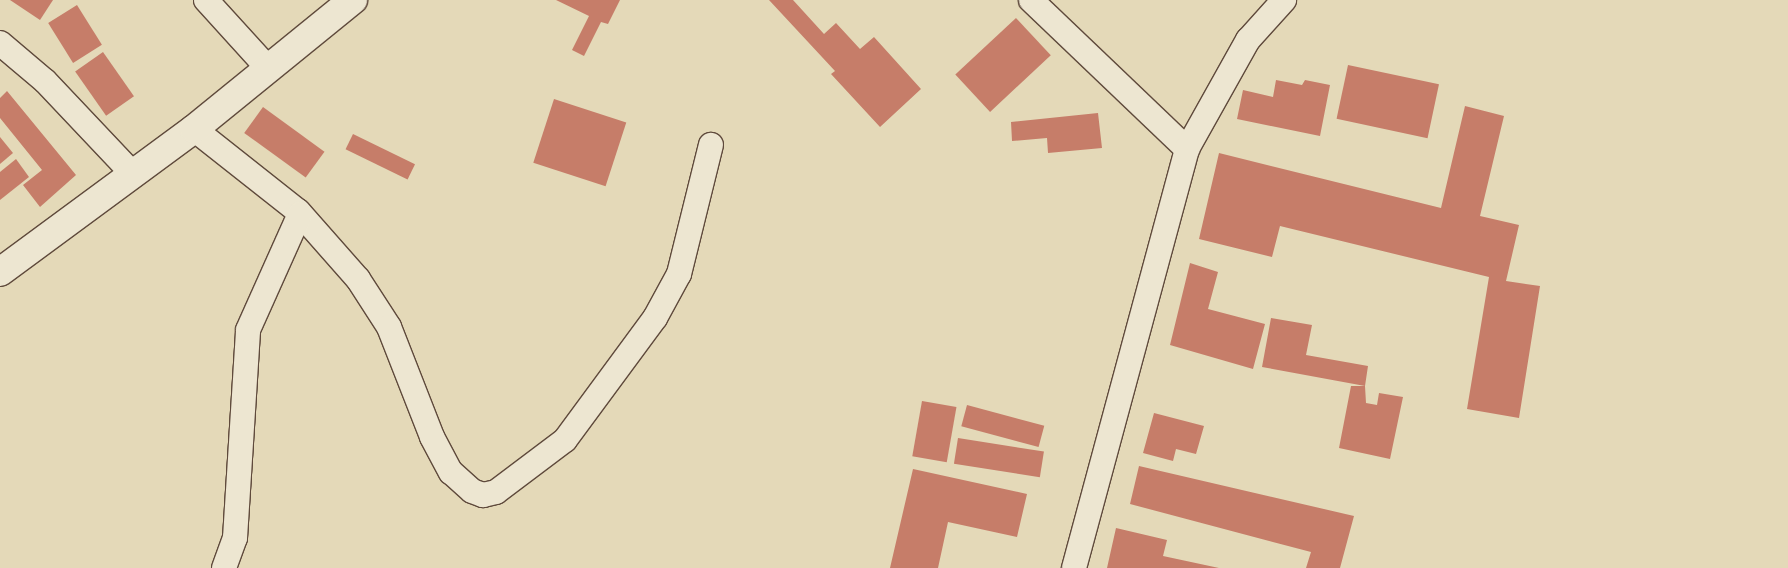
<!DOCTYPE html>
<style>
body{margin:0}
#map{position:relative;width:1788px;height:568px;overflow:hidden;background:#e4d9b8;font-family:Vollkorn,serif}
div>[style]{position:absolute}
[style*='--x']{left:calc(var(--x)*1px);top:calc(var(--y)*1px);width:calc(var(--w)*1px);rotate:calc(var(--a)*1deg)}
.building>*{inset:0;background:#c67d69;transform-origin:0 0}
.roads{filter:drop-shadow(1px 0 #5f4a3c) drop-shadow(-1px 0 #5f4a3c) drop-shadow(0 1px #5f4a3c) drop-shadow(0 -1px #5f4a3c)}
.street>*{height:24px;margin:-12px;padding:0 12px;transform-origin:12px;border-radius:12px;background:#ede6d1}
.secondary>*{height:28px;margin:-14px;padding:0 14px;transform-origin:14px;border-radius:14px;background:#ede6d1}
span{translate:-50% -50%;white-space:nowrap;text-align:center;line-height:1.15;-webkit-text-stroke:5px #ede6d1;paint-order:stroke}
</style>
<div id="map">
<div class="building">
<i style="clip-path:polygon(10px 0,53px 0,40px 20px)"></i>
<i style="clip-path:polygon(556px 0,620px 0,608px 24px,601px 22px,584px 56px,572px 50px,589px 16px)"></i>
<i style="clip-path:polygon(769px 0,793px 0,824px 34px,836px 23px,860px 49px,874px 37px,921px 89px,880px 127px,831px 74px,835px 71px)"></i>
<i style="left:77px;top:5px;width:47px;height:34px;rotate:58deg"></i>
<i style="left:1016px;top:18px;width:51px;height:83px;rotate:47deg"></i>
<i style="left:103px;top:52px;width:54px;height:34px;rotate:55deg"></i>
<i style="left:1348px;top:65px;width:93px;height:55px;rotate:12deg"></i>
<i style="clip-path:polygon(1276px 80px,1302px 85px,1305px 80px,1330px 85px,1320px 136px,1237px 119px,1243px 90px,1273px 97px)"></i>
<i style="clip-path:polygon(7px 91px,76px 175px,40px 207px,23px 185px,42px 170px,0 118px,0 98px)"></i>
<i style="left:554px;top:99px;width:76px;height:67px;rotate:18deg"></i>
<i style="clip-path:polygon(1465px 106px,1504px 116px,1480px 216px,1519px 225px,1506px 281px,1540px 286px,1519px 418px,1467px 409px,1489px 277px,1280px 226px,1272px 257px,1199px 239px,1219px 153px,1441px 208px)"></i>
<i style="left:263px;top:107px;width:76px;height:32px;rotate:36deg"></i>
<i style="clip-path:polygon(1098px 113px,1102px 148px,1048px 153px,1047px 138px,1012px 141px,1011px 122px)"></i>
<i style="left:353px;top:134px;width:69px;height:17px;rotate:26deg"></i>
<i style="clip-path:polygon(0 137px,13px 153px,0 164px)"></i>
<i style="clip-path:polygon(16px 159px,29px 177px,0 200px,0 172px)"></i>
<i style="clip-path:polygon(1190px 263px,1218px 272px,1208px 309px,1265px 324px,1253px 369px,1170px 345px)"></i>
<i style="clip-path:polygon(1271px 318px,1312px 325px,1306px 355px,1368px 366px,1365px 386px,1262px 367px)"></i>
<i style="clip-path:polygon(1351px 386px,1365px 386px,1366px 403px,1377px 405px,1379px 393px,1403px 397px,1390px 459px,1339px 448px)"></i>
<i style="left:922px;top:401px;width:35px;height:56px;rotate:10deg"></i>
<i style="left:967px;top:405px;width:80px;height:22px;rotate:15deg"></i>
<i style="clip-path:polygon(1154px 413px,1204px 426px,1196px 454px,1176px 449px,1173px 461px,1143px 453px)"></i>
<i style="left:958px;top:438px;width:87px;height:26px;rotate:9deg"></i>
<i style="clip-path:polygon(1139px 466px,1354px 516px,1340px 568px,1306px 568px,1311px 552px,1130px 504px)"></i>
<i style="clip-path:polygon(913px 469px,1027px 494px,1017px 537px,948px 522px,938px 568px,890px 568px)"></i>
<i style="clip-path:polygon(1116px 528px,1167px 540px,1163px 556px,1219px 568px,1107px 568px)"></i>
</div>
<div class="roads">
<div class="street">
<i style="--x:206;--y:0;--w:91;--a:47.7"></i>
<i style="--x:1031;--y:0;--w:216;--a:43.7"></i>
<i style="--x:0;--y:43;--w:59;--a:40.2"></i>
<i style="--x:45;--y:81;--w:128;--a:46.6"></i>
<i style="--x:194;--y:129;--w:132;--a:38.3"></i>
<i style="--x:298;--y:211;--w:91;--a:48.6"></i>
<i style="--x:358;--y:279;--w:57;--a:57.1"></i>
<i style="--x:389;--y:327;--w:118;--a:68.6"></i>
<i style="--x:432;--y:437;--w:40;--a:62"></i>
<i style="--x:451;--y:472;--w:28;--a:42"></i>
<i style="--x:472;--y:491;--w:12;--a:20"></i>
<i style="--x:483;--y:495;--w:13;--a:-13"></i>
<i style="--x:496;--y:492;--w:86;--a:-37"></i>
<i style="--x:565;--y:440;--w:152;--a:-53.6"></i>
<i style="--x:655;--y:318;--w:50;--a:-61.4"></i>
<i style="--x:679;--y:274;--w:133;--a:-76.1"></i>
<i style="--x:224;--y:568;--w:32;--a:-70"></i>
<i style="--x:235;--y:538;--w:208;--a:-86.4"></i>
<i style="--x:248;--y:330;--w:127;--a:-65.9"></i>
<i style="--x:1074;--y:568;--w:434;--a:-74.9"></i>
<i style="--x:1187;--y:149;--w:125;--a:-60.8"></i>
<i style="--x:1248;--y:40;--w:54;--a:-48"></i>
</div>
<div class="secondary">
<i style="--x:0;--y:272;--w:241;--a:-36.4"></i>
<i style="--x:194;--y:129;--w:205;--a:-39.1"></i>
</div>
</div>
</div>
